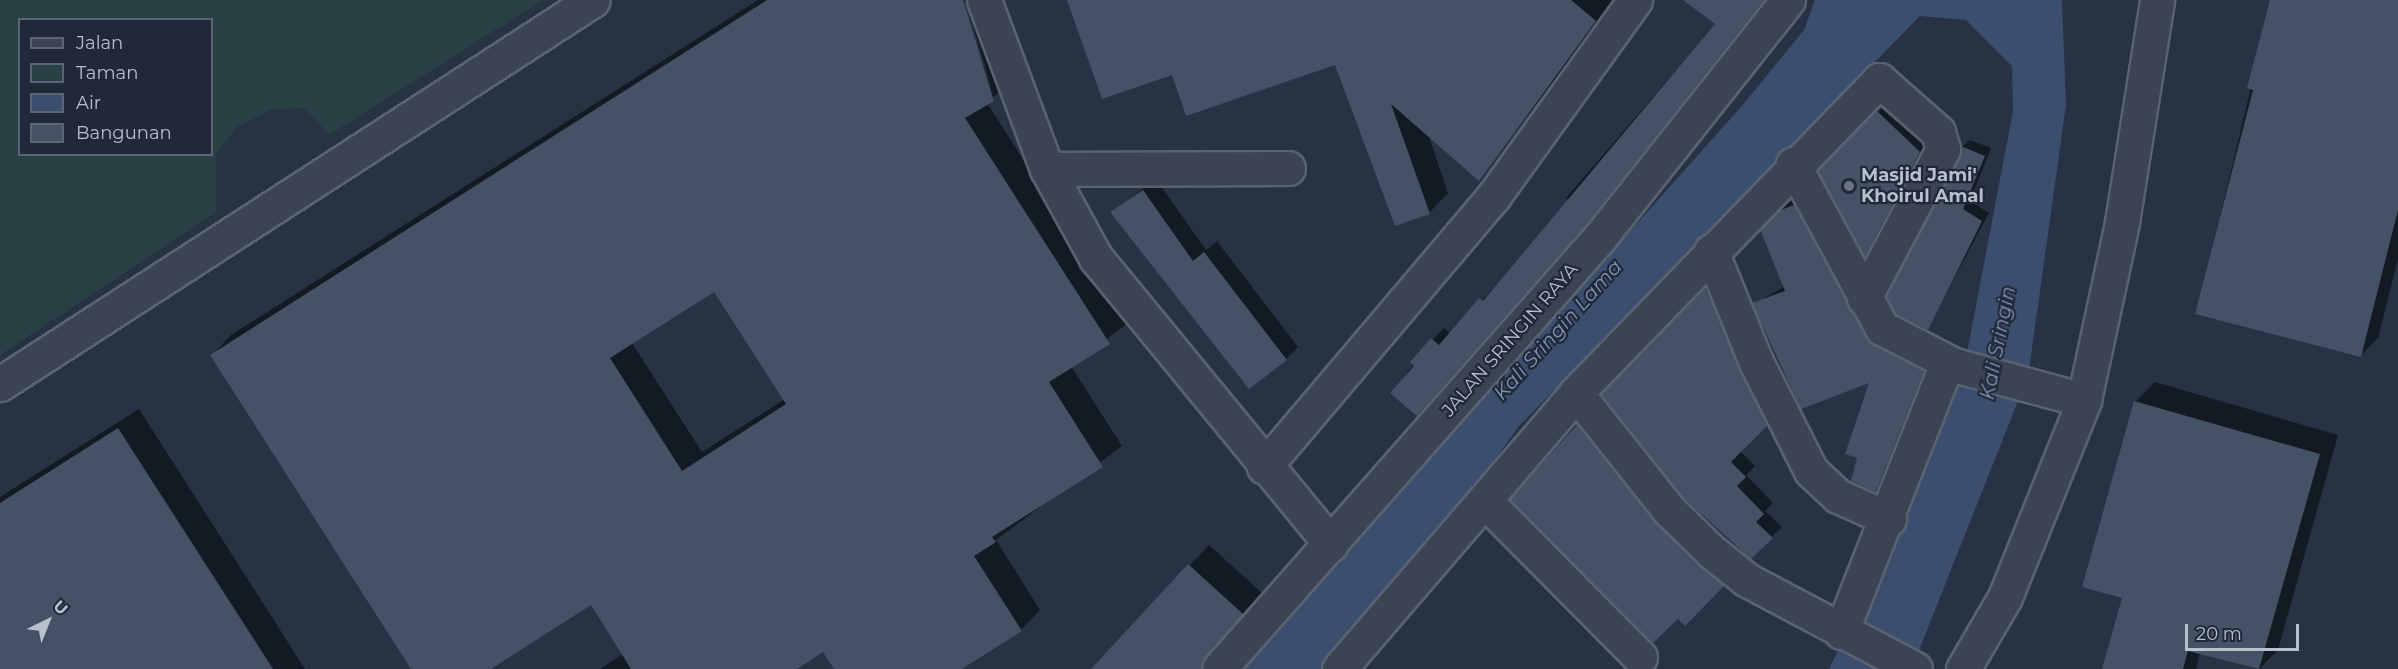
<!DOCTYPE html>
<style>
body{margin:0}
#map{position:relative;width:2398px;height:669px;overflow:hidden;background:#273244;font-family:Montserrat,sans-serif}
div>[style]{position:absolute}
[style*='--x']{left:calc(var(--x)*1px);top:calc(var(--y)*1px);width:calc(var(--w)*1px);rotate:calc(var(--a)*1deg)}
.green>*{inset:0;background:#294045}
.water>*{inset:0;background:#3c4e6d}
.shadow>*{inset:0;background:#0007}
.building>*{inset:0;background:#455266}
.roads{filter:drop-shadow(2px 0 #596271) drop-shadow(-2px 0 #596271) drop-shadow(0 2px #596271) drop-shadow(0 -2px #596271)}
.minor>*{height:33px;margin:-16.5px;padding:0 16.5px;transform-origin:16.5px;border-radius:16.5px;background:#3b4453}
.dots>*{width:16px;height:16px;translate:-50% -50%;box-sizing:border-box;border:3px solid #202939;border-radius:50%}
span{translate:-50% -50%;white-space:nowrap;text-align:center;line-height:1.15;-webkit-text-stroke:4.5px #202939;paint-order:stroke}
.poi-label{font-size:18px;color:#b8bfcd;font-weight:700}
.left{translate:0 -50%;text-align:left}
.street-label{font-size:18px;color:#b8bfcd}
.water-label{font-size:20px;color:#7f94b4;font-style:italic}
.legend{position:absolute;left:18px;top:18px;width:195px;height:138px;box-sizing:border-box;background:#202939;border:2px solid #5d6574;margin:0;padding:8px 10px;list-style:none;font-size:18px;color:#b8bfcd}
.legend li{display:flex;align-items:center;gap:12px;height:30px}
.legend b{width:30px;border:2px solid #5d6574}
.north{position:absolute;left:18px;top:591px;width:60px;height:60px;-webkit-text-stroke:4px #202939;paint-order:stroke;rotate:43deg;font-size:16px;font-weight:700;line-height:24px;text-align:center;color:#b8bfcd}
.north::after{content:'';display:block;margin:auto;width:21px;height:27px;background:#b8bfcd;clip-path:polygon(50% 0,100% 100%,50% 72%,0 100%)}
.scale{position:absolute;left:2185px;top:624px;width:114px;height:27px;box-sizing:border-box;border:3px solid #b8bfcd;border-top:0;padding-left:8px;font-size:18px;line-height:21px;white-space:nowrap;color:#b8bfcd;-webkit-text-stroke:4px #202939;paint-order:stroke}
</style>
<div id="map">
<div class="green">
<i style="clip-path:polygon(evenodd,0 0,543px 0,329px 135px,305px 108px,270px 110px,237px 127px,216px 154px,216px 212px,0 355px,0 0,20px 20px,212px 20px,212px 154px,20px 154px,20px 20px)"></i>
</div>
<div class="water">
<i style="clip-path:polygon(1815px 0,2062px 0,2066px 105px,2029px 370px,1966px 358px,2013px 111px,2012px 66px,1966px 20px,1920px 16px,1519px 426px,1443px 532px,1325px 669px,1239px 669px,1741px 107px,1804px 30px)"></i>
<i style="clip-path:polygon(1960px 374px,2022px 391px,1916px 658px,1851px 625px)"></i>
<i style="clip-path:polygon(1840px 647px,1888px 669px,1829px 669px)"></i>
</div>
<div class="shadow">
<i style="clip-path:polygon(evenodd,758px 0,961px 0,994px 96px,965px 0,988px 0,1012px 80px,987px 103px,1128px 323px,1071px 366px,1122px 446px,996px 540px,1040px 610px,1021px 630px,959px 669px,836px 669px,824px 650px,794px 669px,600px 669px,623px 654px,591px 603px,488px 669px,413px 669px,212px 355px,231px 335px,758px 0,715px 290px,785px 399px,702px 452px,632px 343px,715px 290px)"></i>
<i style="clip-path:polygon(1069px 0,1613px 0,1614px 1px,1479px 179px,1428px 134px,1448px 193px,1429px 213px,1336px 63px,1173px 73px)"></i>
<i style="clip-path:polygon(1715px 0,1769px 0,1597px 212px,1428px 403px,1392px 393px,1433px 339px,1444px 328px,1451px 334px,1572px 203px,1566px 198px,1717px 23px)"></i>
<i style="clip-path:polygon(2272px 0,2398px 0,2398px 259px,2378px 338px,2360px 356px,2197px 313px)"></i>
<i style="clip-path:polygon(1890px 100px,1932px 139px,1877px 243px,1865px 254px,1820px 171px)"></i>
<i style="clip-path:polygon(1970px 140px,1991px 148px,1970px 201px,1989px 213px,1927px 329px,1962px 147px)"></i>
<i style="clip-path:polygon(1156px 179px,1206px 250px,1217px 241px,1298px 347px,1286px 359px,1112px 212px)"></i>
<i style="clip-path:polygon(1803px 197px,1875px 328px,1932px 361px,1885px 482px,1875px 491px,1859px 457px,1872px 381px,1754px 304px,1785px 286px,1762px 230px,1789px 202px)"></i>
<i style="clip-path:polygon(1716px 278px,1777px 415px,1740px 451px,1755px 466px,1746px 475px,1773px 503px,1765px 511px,1782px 527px,1751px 557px,1685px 497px,1603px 394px)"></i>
<i style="clip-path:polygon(2155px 382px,2338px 435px,2278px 650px,2259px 669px,2200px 653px,2196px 669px,2103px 669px,2123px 597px,2135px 402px)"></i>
<i style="clip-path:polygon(139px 409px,305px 669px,0 669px,0 497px)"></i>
<i style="clip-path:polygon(1589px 416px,1733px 574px,1685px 624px,1512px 499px)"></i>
<i style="clip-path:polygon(1209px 545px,1262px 593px,1224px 636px,1215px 669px,1093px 669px)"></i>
</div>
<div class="building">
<i style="clip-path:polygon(evenodd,767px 0,963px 0,994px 101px,965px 118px,1110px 344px,1049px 382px,1103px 467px,992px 537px,996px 542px,974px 556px,1022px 631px,962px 669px,834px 669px,823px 652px,797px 669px,631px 669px,591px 605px,491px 669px,411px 669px,210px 355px,767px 0,714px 292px,786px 404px,682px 471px,610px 358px,714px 292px)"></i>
<i style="clip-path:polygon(1067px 0,1571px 0,1596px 21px,1479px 181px,1391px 104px,1430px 214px,1395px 226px,1335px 65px,1186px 116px,1172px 75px,1102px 99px)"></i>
<i style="clip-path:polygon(1683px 0,1764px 0,1586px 225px,1417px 416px,1390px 393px,1414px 366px,1410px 362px,1431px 338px,1439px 345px,1479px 298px,1483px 301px,1715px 24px)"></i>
<i style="clip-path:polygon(2270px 0,2398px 0,2398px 210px,2361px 357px,2195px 314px,2253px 90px,2247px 88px)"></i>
<i style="clip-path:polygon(1877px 111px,1920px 152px,1865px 257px,1818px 170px)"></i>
<i style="clip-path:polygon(1961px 146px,1985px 156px,1963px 209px,1982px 221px,1928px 330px,1896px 314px,1886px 296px)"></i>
<i style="clip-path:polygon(1143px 190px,1193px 261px,1204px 252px,1287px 360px,1249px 389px,1110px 212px)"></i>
<i style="clip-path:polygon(1794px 205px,1866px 337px,1924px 371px,1876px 492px,1851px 481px,1857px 458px,1845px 454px,1869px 383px,1801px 409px,1752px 303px,1785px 291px,1760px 229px,1778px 211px)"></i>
<i style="clip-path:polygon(1705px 287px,1767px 426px,1731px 462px,1746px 477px,1737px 486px,1764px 514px,1756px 522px,1773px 538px,1751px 559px,1684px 498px,1601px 394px)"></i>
<i style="clip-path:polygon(2134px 401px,2320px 454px,2259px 669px,2188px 651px,2183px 669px,2102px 669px,2122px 598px,2082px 587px)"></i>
<i style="clip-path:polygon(1577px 425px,1657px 524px,1724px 586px,1685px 626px,1678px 619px,1653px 643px,1510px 499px)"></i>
<i style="clip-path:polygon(118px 428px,273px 669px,0 669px,0 503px)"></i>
<i style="clip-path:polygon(1188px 564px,1243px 614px,1201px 669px,1091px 669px)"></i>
</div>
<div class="roads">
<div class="minor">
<i style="--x:984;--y:0;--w:180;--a:69.6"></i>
<i style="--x:1047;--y:169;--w:102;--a:61.2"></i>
<i style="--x:1096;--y:258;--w:370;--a:50.6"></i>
<i style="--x:1793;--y:164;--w:187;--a:61.5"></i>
<i style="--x:1882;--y:328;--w:81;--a:27.2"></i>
<i style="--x:1954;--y:365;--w:135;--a:15.1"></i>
<i style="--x:1047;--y:169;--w:241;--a:-0.2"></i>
<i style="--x:1711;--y:251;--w:120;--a:67.9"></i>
<i style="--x:1756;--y:362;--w:122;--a:63.2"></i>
<i style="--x:1811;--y:471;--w:37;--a:43"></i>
<i style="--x:1838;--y:496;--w:56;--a:24.3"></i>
<i style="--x:0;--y:384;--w:706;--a:-32.93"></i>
<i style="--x:1576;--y:393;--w:151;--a:51.5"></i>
<i style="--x:1670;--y:511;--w:59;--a:44.3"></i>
<i style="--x:1712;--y:552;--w:45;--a:38.7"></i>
<i style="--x:1747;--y:580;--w:190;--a:27.9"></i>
<i style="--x:1264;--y:467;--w:354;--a:-49.7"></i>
<i style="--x:1493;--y:197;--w:243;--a:-54.2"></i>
<i style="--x:1485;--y:501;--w:220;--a:45.2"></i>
<i style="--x:1841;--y:632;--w:289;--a:-68.5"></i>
<i style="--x:1219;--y:669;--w:576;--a:-48.59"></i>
<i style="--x:1600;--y:237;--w:303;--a:-51.6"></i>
<i style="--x:1339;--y:669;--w:364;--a:-49.3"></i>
<i style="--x:1576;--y:393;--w:436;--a:-45.9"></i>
<i style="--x:1879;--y:80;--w:79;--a:41.4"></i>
<i style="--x:1938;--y:132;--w:18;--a:74"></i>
<i style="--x:1943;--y:149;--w:169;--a:117.9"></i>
<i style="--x:1963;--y:669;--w:83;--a:-59.7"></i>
<i style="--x:2005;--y:597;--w:212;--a:-68.1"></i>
<i style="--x:2084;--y:400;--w:182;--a:-77.9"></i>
<i style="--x:2122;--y:222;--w:225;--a:-81"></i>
</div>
</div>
<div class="dots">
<i style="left:1849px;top:186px;background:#6b7280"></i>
</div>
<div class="poi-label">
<span class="left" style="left:1861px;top:186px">Masjid Jami'<br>Khoirul Amal</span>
</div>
<div class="street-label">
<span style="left:1510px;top:340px;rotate:-49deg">JALAN SRINGIN RAYA</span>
</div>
<div class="water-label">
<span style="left:1558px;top:330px;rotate:-48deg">Kali Sringin Lama</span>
<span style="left:1998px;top:343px;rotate:-79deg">Kali Sringin</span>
</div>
<ul class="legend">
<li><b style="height:8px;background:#3b4453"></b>Jalan</li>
<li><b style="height:16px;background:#294045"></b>Taman</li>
<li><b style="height:16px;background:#3c4e6d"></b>Air</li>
<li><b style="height:16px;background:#455266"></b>Bangunan</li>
</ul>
<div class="north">U</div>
<div class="scale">20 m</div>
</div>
